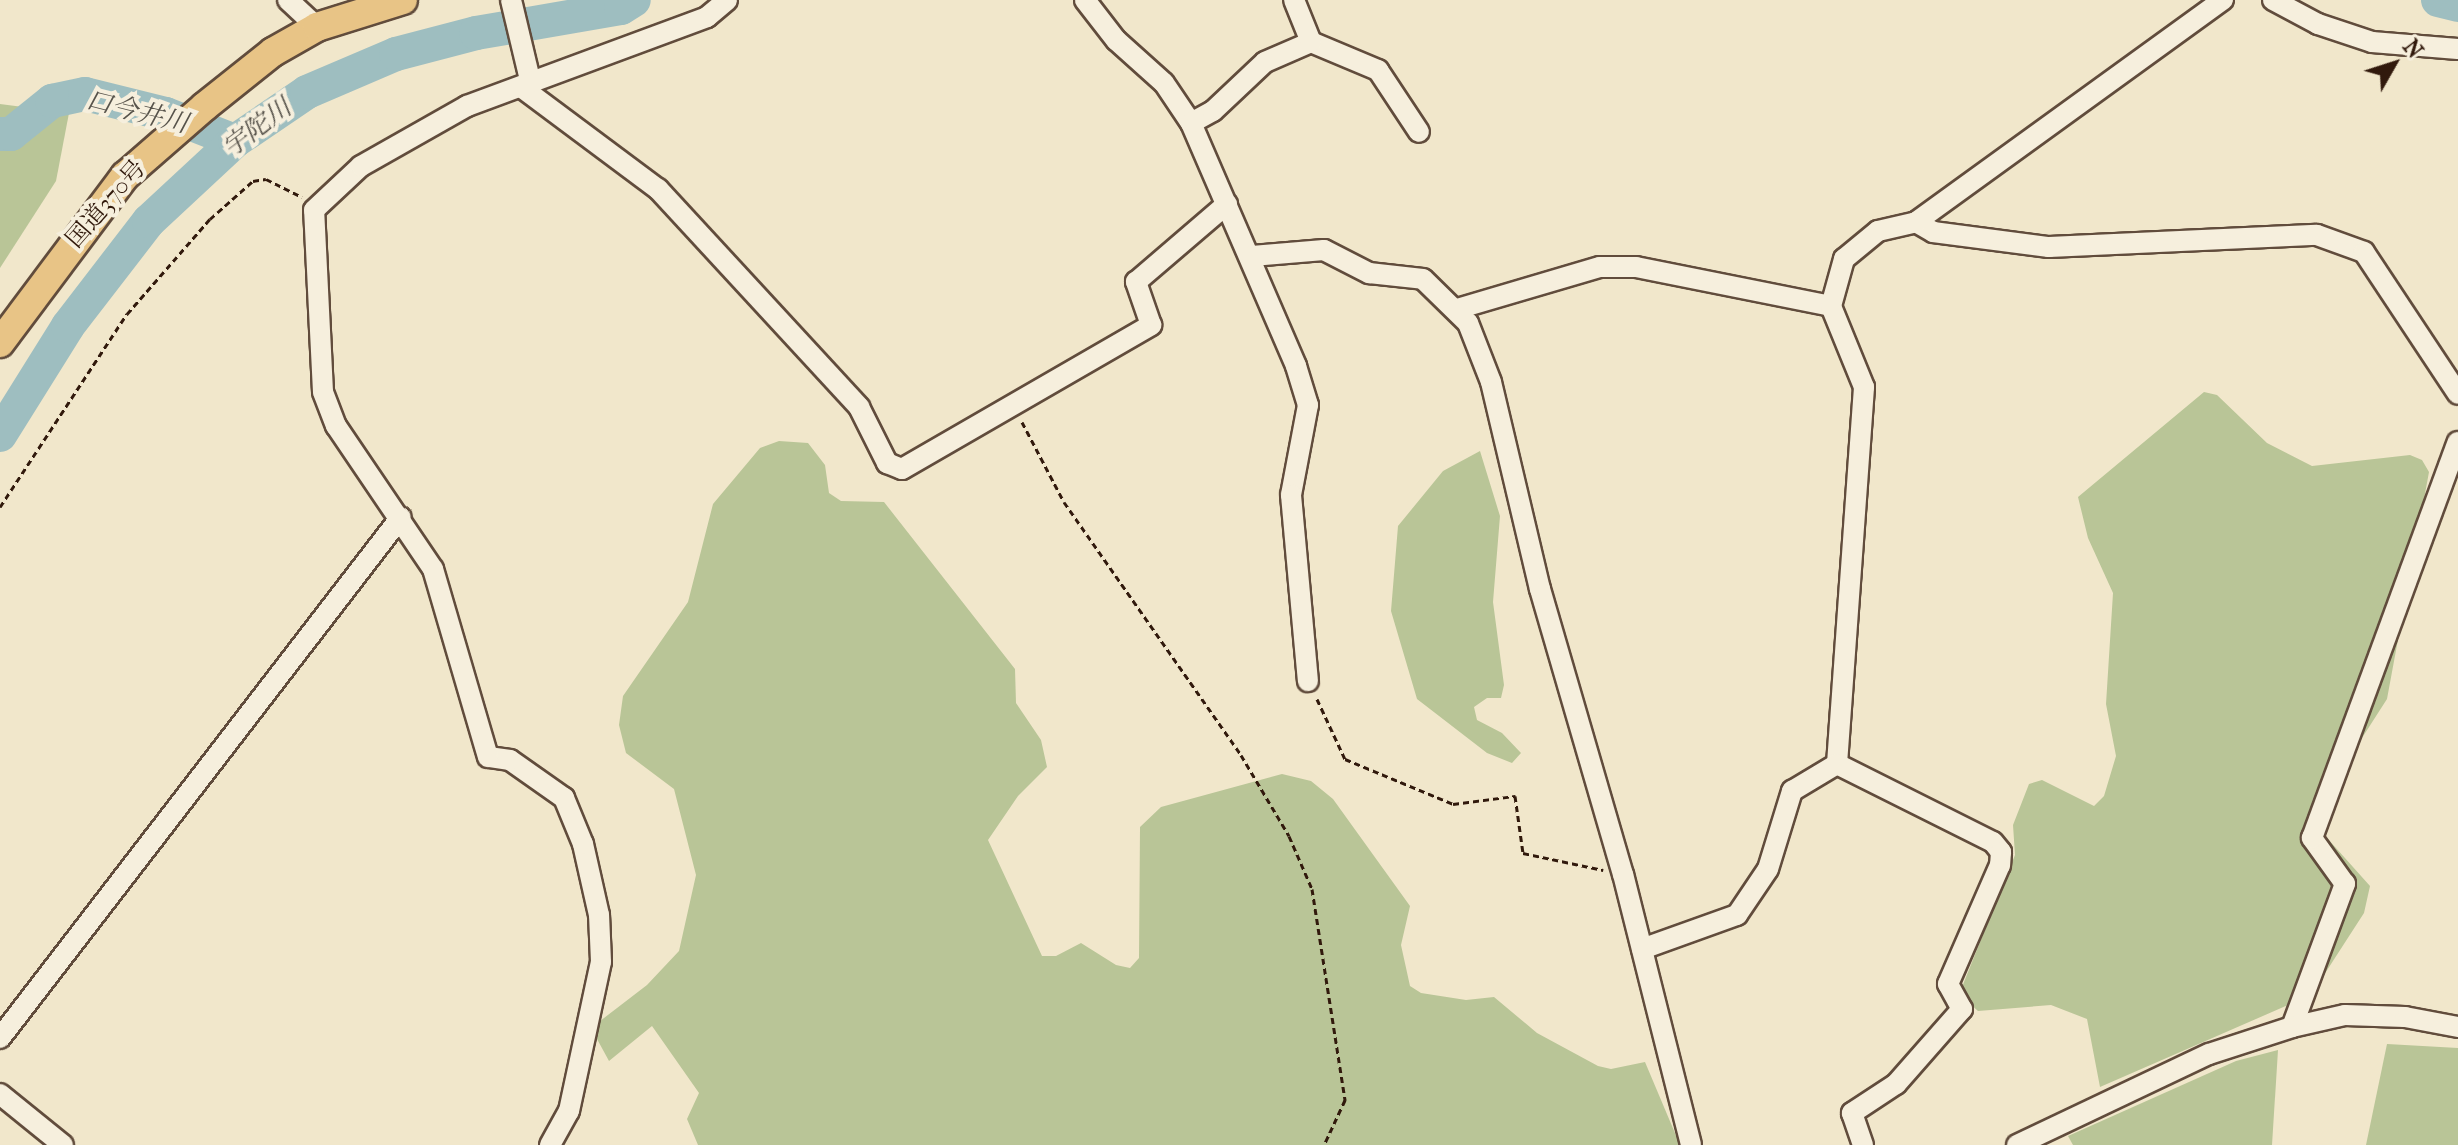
<!DOCTYPE html>
<meta charset="utf-8">
<style>
body{margin:0}
#map{position:relative;width:2458px;height:1145px;overflow:hidden;background:#f1e7cb;font-family:"IM FELL French Canon","Noto Serif JP",serif}
div>[style]{position:absolute}
[style*='--x']{left:calc(var(--x)*1px);top:calc(var(--y)*1px);width:calc(var(--w)*1px);rotate:calc(var(--a)*1deg)}
.green>*{inset:0;background:#b9c597}
.river>*{height:34px;margin:-17px;padding:0 17px;transform-origin:17px;border-radius:17px;background:#9ebec0}
.path>*{height:3px;margin-top:-1.5px;transform-origin:0;background:repeating-linear-gradient(90deg,#31190c 0 6px,transparent 0 10px)}
.roads{filter:drop-shadow(2px 0 #614c3c) drop-shadow(-2px 0 #614c3c) drop-shadow(0 2px #614c3c) drop-shadow(0 -2px #614c3c)}
.minor>*{height:20px;margin:-10px;padding:0 10px;transform-origin:10px;border-radius:10px;background:#f6efdd}
.highway>*{height:28px;margin:-14px;padding:0 14px;transform-origin:14px;border-radius:14px;background:#e8c486}
span{translate:-50% -50%;white-space:nowrap;text-align:center;line-height:1.15;-webkit-text-stroke:8px #f6efdd;paint-order:stroke}
.street-label{font-size:24px;color:#31190c}
.water-label{font-size:26px;color:#57534b;font-style:italic}
.north{position:absolute;left:2354px;top:24px;width:80px;height:80px;-webkit-text-stroke:6px #f6efdd;paint-order:stroke;rotate:51deg;font-size:22px;font-weight:700;line-height:32px;text-align:center;color:#31190c}
.north::after{content:'';display:block;margin:auto;width:28px;height:36px;background:#31190c;clip-path:polygon(50% 0,100% 100%,50% 72%,0 100%)}
</style>
<div id="map">
<div class="green">
<i style="clip-path:polygon(0 104px,69px 113px,56px 181px,0 268px)"></i>
<i style="clip-path:polygon(2204px 392px,2217px 395px,2267px 443px,2312px 466px,2410px 455px,2422px 460px,2429px 472px,2387px 699px,2310px 819px,2370px 886px,2364px 913px,2311px 995px,2100px 1087px,2087px 1019px,2051px 1005px,1978px 1011px,1968px 1002px,1962px 987px,2015px 855px,2013px 825px,2029px 784px,2042px 780px,2094px 806px,2104px 796px,2116px 756px,2106px 704px,2113px 593px,2088px 538px,2078px 497px)"></i>
<i style="clip-path:polygon(779px 441px,808px 443px,825px 465px,829px 493px,841px 501px,884px 502px,1015px 669px,1016px 703px,1041px 740px,1047px 767px,1018px 796px,988px 840px,1042px 956px,1056px 956px,1081px 943px,1116px 965px,1130px 968px,1139px 958px,1140px 827px,1161px 807px,1282px 774px,1311px 781px,1333px 799px,1410px 906px,1401px 945px,1410px 986px,1421px 993px,1466px 1000px,1494px 997px,1537px 1033px,1598px 1066px,1611px 1069px,1645px 1062px,1680px 1145px,698px 1145px,687px 1119px,699px 1093px,652px 1026px,609px 1061px,591px 1028px,647px 985px,679px 951px,696px 875px,674px 789px,626px 753px,619px 725px,623px 696px,688px 602px,713px 504px,760px 448px)"></i>
<i style="clip-path:polygon(1480px 451px,1500px 516px,1493px 602px,1504px 685px,1501px 698px,1487px 698px,1474px 707px,1477px 720px,1502px 733px,1521px 753px,1512px 763px,1487px 753px,1417px 699px,1391px 611px,1398px 526px,1443px 471px)"></i>
<i style="clip-path:polygon(2387px 1044px,2458px 1048px,2458px 1145px,2366px 1145px)"></i>
<i style="clip-path:polygon(2278px 1050px,2272px 1145px,2073px 1145px,2068px 1136px,2236px 1061px)"></i>
</div>
<div class="river">
<i style="--x:2438;--y:0;--w:21;--a:14"></i>
<i style="--x:0;--y:134;--w:11;--a:0"></i>
<i style="--x:11;--y:134;--w:53;--a:-38.8"></i>
<i style="--x:52;--y:101;--w:34;--a:-12"></i>
<i style="--x:85;--y:94;--w:83;--a:13.9"></i>
<i style="--x:166;--y:114;--w:74;--a:21.4"></i>
<i style="--x:0;--y:435;--w:128;--a:-58"></i>
<i style="--x:68;--y:326;--w:133;--a:-52.4"></i>
<i style="--x:149;--y:221;--w:117;--a:-42.9"></i>
<i style="--x:235;--y:141;--w:87;--a:-34.2"></i>
<i style="--x:307;--y:92;--w:97;--a:-23.1"></i>
<i style="--x:396;--y:54;--w:83;--a:-14.7"></i>
<i style="--x:476;--y:33;--w:147;--a:-9.8"></i>
<i style="--x:621;--y:8;--w:15;--a:-32"></i>
</div>
<div class="path">
<i style="--x:1022;--y:422;--w:90;--a:62.3"></i>
<i style="--x:1064;--y:502;--w:309;--a:55"></i>
<i style="--x:1241;--y:755;--w:94;--a:59.3"></i>
<i style="--x:1289;--y:836;--w:58;--a:66.5"></i>
<i style="--x:1312;--y:889;--w:214;--a:81.1"></i>
<i style="--x:1345;--y:1100;--w:50;--a:115"></i>
<i style="--x:0;--y:507;--w:231;--a:-56.7"></i>
<i style="--x:127;--y:314;--w:126;--a:-48.9"></i>
<i style="--x:210;--y:219;--w:57;--a:-41.5"></i>
<i style="--x:253;--y:181;--w:13;--a:-9"></i>
<i style="--x:266;--y:179;--w:40;--a:26.6"></i>
<i style="--x:1317;--y:699;--w:66;--a:65"></i>
<i style="--x:1345;--y:759;--w:117;--a:22.6"></i>
<i style="--x:1453;--y:804;--w:63;--a:-7.4"></i>
<i style="--x:1515;--y:796;--w:58;--a:82"></i>
<i style="--x:1523;--y:853;--w:82;--a:12"></i>
</div>
<div class="roads">
<div class="minor">
<i style="--x:288;--y:0;--w:40;--a:43"></i>
<i style="--x:511;--y:0;--w:86;--a:76.6"></i>
<i style="--x:1085;--y:0;--w:51;--a:52.2"></i>
<i style="--x:1116;--y:40;--w:64;--a:41.9"></i>
<i style="--x:1164;--y:83;--w:48;--a:56"></i>
<i style="--x:1191;--y:123;--w:265;--a:66.6"></i>
<i style="--x:1296;--y:366;--w:41;--a:72.9"></i>
<i style="--x:1308;--y:405;--w:92;--a:100.7"></i>
<i style="--x:1291;--y:495;--w:187;--a:84.8"></i>
<i style="--x:2273;--y:0;--w:51;--a:28.1"></i>
<i style="--x:2318;--y:24;--w:57;--a:18.4"></i>
<i style="--x:2372;--y:42;--w:86;--a:4.7"></i>
<i style="--x:1311;--y:42;--w:73;--a:22.7"></i>
<i style="--x:1378;--y:70;--w:74;--a:56.5"></i>
<i style="--x:521;--y:87;--w:171;--a:36.7"></i>
<i style="--x:658;--y:189;--w:297;--a:47.3"></i>
<i style="--x:859;--y:407;--w:63;--a:63.4"></i>
<i style="--x:887;--y:463;--w:16;--a:22"></i>
<i style="--x:902;--y:469;--w:288;--a:-30"></i>
<i style="--x:1151;--y:325;--w:46;--a:-109.2"></i>
<i style="--x:1136;--y:282;--w:120;--a:-40.6"></i>
<i style="--x:1191;--y:123;--w:25;--a:-29"></i>
<i style="--x:1213;--y:111;--w:71;--a:-43.3"></i>
<i style="--x:1265;--y:62;--w:50;--a:-23.5"></i>
<i style="--x:1311;--y:42;--w:45;--a:-112"></i>
<i style="--x:1916;--y:222;--w:20;--a:30"></i>
<i style="--x:1933;--y:232;--w:117;--a:7.4"></i>
<i style="--x:2049;--y:247;--w:268;--a:-2.6"></i>
<i style="--x:2317;--y:235;--w:50;--a:19.9"></i>
<i style="--x:2364;--y:252;--w:170;--a:56.5"></i>
<i style="--x:1252;--y:256;--w:72;--a:-4.8"></i>
<i style="--x:1324;--y:250;--w:51;--a:27.1"></i>
<i style="--x:1369;--y:273;--w:54;--a:6.3"></i>
<i style="--x:1423;--y:279;--w:63;--a:44.4"></i>
<i style="--x:1468;--y:323;--w:63;--a:68.7"></i>
<i style="--x:1491;--y:382;--w:213;--a:76.7"></i>
<i style="--x:1540;--y:589;--w:297;--a:73.8"></i>
<i style="--x:1623;--y:874;--w:279;--a:75.9"></i>
<i style="--x:1457;--y:309;--w:149;--a:-16.4"></i>
<i style="--x:1600;--y:267;--w:36;--a:0"></i>
<i style="--x:1636;--y:267;--w:199;--a:11.3"></i>
<i style="--x:1837;--y:764;--w:378;--a:-85.9"></i>
<i style="--x:1864;--y:387;--w:87;--a:-112.2"></i>
<i style="--x:1831;--y:306;--w:49;--a:-74.5"></i>
<i style="--x:1844;--y:259;--w:44;--a:-39.5"></i>
<i style="--x:1878;--y:231;--w:39;--a:-13"></i>
<i style="--x:1916;--y:222;--w:379;--a:-35.9"></i>
<i style="--x:1837;--y:764;--w:174;--a:26.6"></i>
<i style="--x:1993;--y:842;--w:13;--a:51"></i>
<i style="--x:2001;--y:852;--w:13;--a:94"></i>
<i style="--x:2000;--y:865;--w:130;--a:113.6"></i>
<i style="--x:1948;--y:984;--w:29;--a:61"></i>
<i style="--x:1962;--y:1009;--w:100;--a:131.3"></i>
<i style="--x:1896;--y:1084;--w:53;--a:146.6"></i>
<i style="--x:1852;--y:1113;--w:34;--a:71"></i>
<i style="--x:1642;--y:949;--w:101;--a:-19.7"></i>
<i style="--x:1737;--y:915;--w:55;--a:-56"></i>
<i style="--x:1768;--y:869;--w:82;--a:-72.9"></i>
<i style="--x:1792;--y:791;--w:52;--a:-31"></i>
<i style="--x:2292;--y:1027;--w:153;--a:-69.7"></i>
<i style="--x:2345;--y:884;--w:57;--a:-125.7"></i>
<i style="--x:2312;--y:838;--w:422;--a:-69.8"></i>
<i style="--x:0;--y:1038;--w:657;--a:-52.42"></i>
<i style="--x:0;--y:1094;--w:81;--a:39"></i>
<i style="--x:550;--y:1145;--w:39;--a:-61"></i>
<i style="--x:569;--y:1111;--w:152;--a:-77.9"></i>
<i style="--x:601;--y:962;--w:47;--a:-92.4"></i>
<i style="--x:599;--y:915;--w:73;--a:-102.7"></i>
<i style="--x:583;--y:844;--w:50;--a:-112.4"></i>
<i style="--x:564;--y:798;--w:66;--a:-144.9"></i>
<i style="--x:510;--y:760;--w:22;--a:-172"></i>
<i style="--x:488;--y:757;--w:196;--a:-106.3"></i>
<i style="--x:433;--y:569;--w:173;--a:-124.1"></i>
<i style="--x:336;--y:426;--w:36;--a:-111"></i>
<i style="--x:323;--y:392;--w:182;--a:-92.8"></i>
<i style="--x:314;--y:210;--w:64;--a:-43.1"></i>
<i style="--x:361;--y:166;--w:122;--a:-29.5"></i>
<i style="--x:467;--y:106;--w:256;--a:-20.3"></i>
<i style="--x:707;--y:17;--w:26;--a:-40"></i>
<i style="--x:2017;--y:1145;--w:212;--a:-25.4"></i>
<i style="--x:2209;--y:1054;--w:87;--a:-18"></i>
<i style="--x:2292;--y:1027;--w:54;--a:-12.8"></i>
<i style="--x:2345;--y:1015;--w:60;--a:1.9"></i>
<i style="--x:2405;--y:1017;--w:54;--a:10.7"></i>
</div>
<div class="highway">
<i style="--x:0;--y:343;--w:209;--a:-53.2"></i>
<i style="--x:125;--y:176;--w:105;--a:-41.1"></i>
<i style="--x:204;--y:107;--w:88;--a:-38.6"></i>
<i style="--x:273;--y:52;--w:51;--a:-29.6"></i>
<i style="--x:317;--y:27;--w:90;--a:-17.4"></i>
</div>
</div>
<div class="street-label">
<span style="left:106px;top:204px;rotate:-49deg">国道370号</span>
</div>
<div class="water-label">
<span style="left:137px;top:112px;rotate:14deg">口今井川</span>
<span style="left:257px;top:128px;rotate:-37deg">宇陀川</span>
</div>
<div class="north">N</div>
</div>
